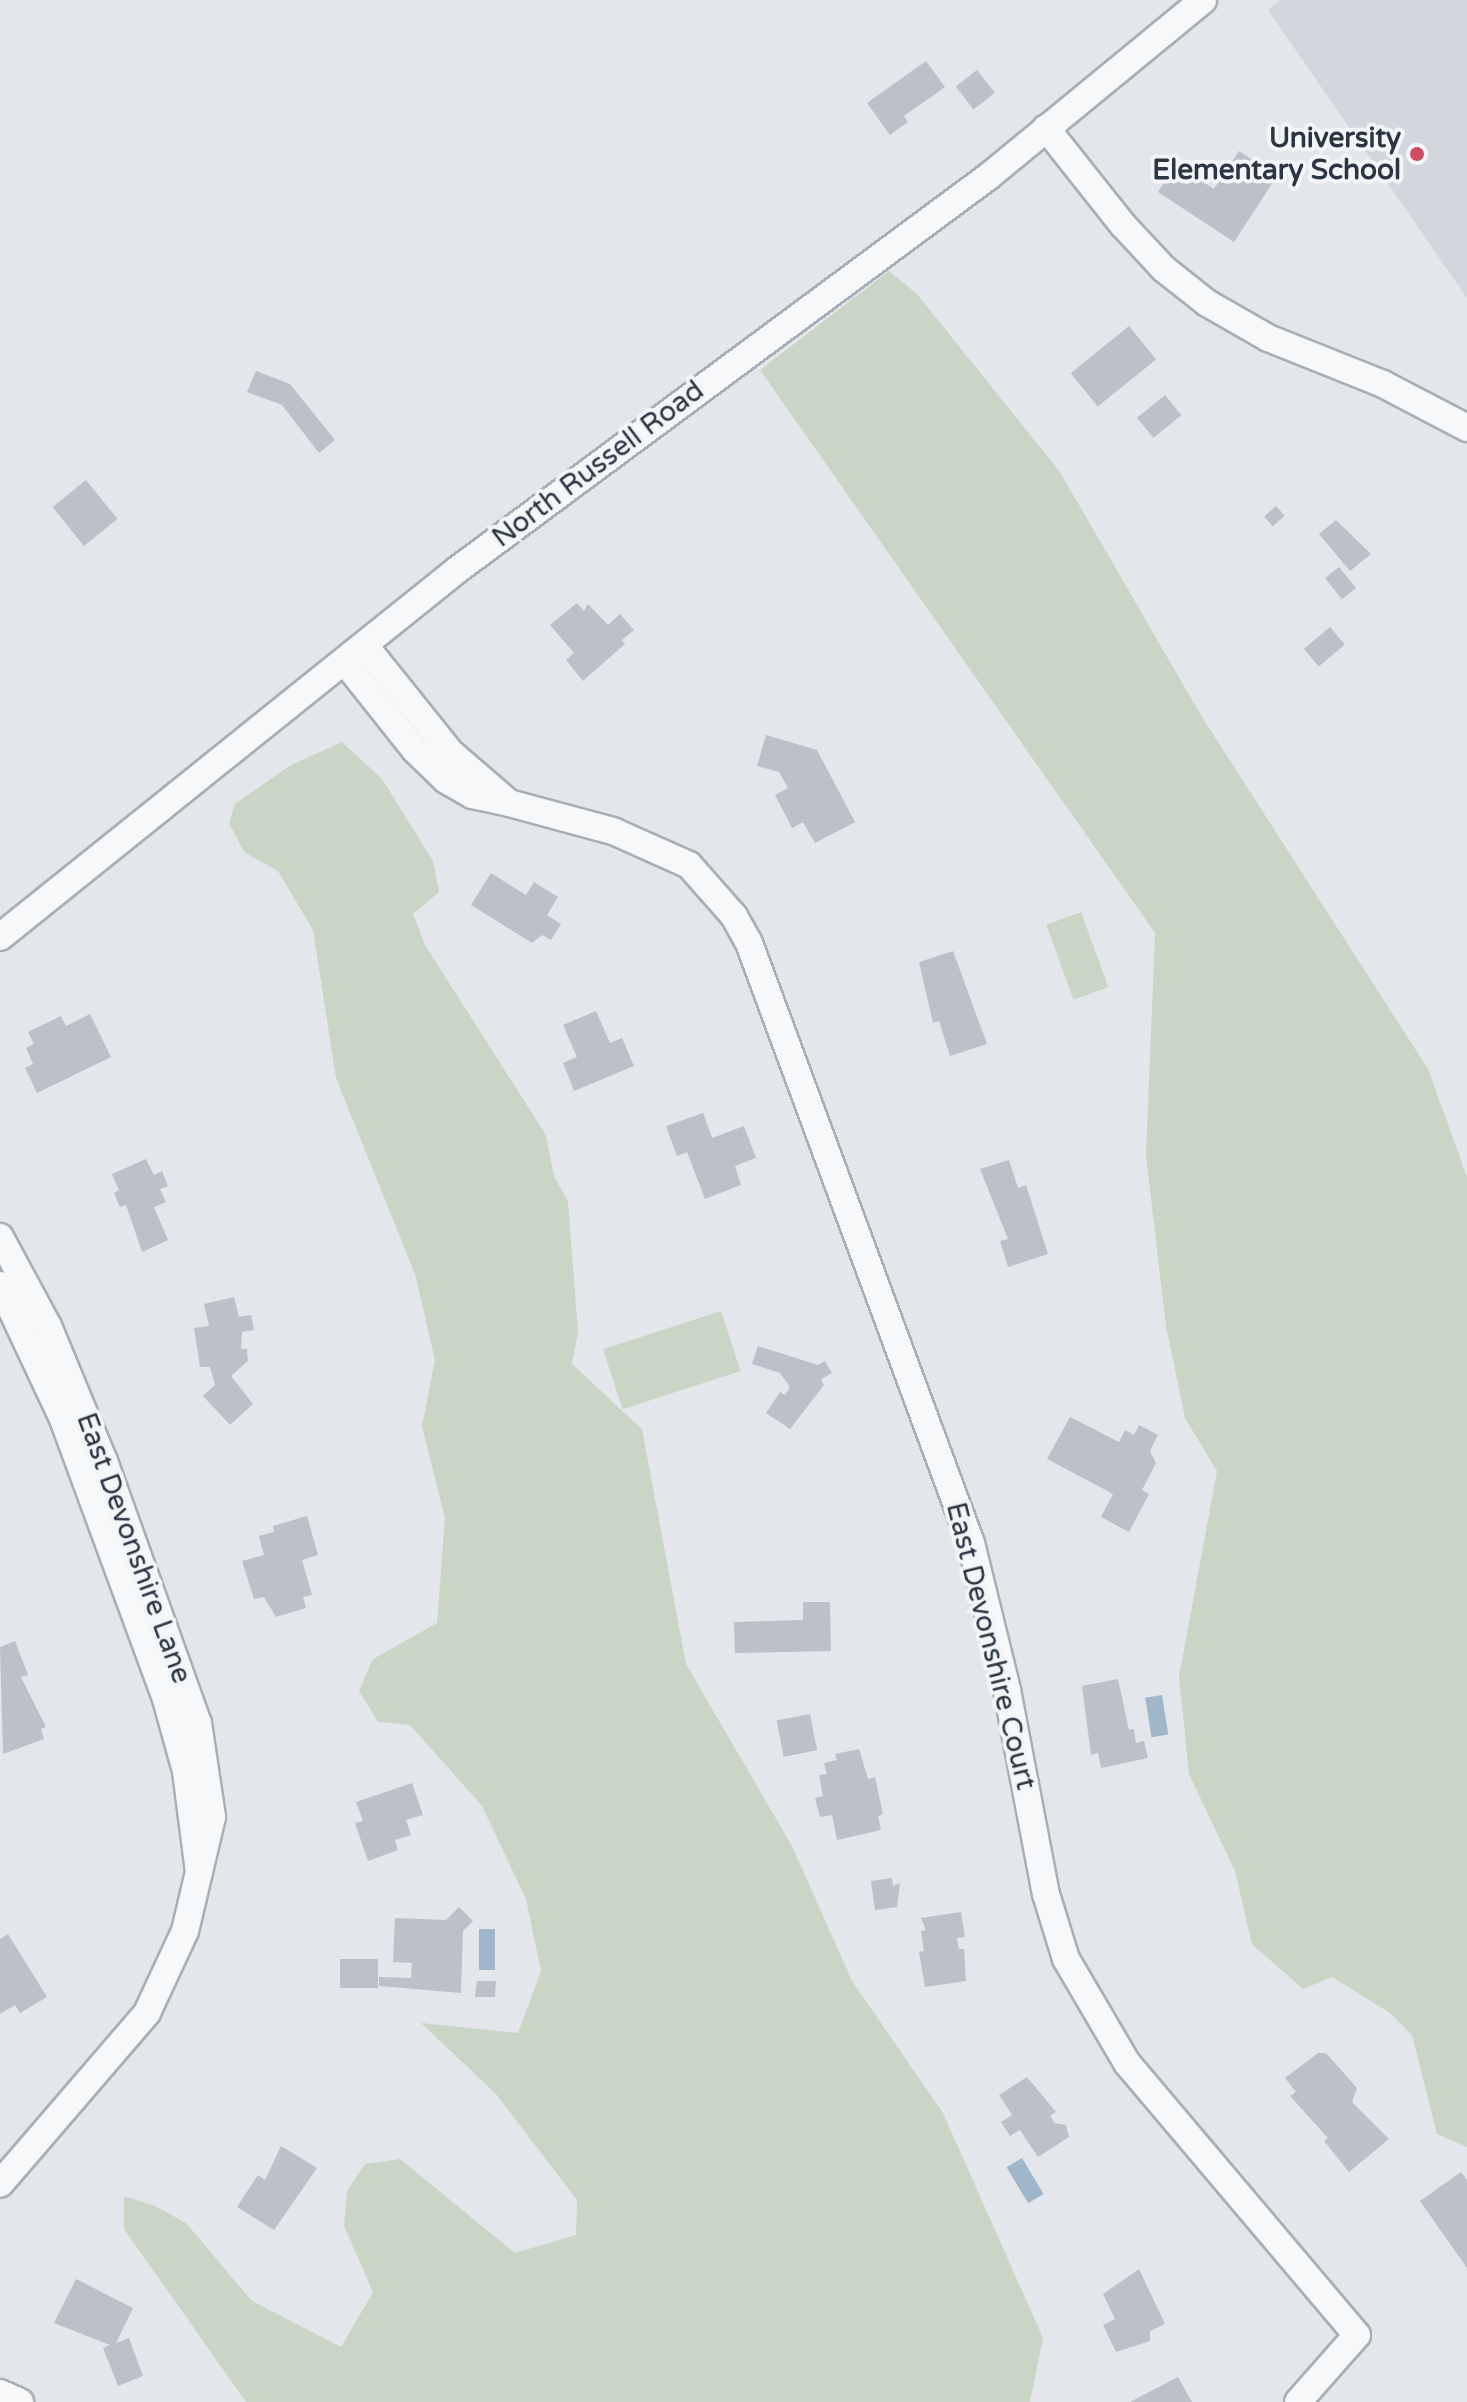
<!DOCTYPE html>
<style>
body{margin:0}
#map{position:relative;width:1467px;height:2402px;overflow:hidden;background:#e3e7eb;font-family:"Varela Round",sans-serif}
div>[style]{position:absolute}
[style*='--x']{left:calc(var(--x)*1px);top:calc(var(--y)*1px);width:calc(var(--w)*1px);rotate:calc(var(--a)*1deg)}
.built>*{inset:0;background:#d2d6dd}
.green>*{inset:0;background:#c9d5c5;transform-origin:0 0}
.water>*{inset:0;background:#9fb6cb;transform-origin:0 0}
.building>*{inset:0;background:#bbc0c9;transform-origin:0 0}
.roads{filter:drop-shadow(2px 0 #a8aeb6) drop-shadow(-2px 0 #a8aeb6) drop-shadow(0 2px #a8aeb6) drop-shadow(0 -2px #a8aeb6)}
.minor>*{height:26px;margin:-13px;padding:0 13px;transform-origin:13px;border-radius:13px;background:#f6f8f9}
.dots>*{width:22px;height:22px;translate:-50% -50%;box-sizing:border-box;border:4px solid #f3f6f8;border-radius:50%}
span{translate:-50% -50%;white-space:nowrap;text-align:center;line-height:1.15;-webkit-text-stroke:8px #f3f6f8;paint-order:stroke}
.poi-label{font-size:28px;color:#2b3544;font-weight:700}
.right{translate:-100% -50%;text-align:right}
.street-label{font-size:28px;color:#2b3544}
</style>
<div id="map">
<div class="built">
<i style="clip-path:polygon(1280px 0,1467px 0,1467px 298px,1268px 10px)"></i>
</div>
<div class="green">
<i style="clip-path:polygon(889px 271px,917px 294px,1060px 472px,1202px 717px,1428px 1069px,1467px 1177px,1467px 2147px,1437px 2134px,1412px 2035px,1390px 2013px,1332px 1977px,1303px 1989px,1252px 1944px,1235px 1871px,1189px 1774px,1179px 1677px,1217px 1471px,1185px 1418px,1166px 1326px,1146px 1156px,1155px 933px,760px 370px)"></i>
<i style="clip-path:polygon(342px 742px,382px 779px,433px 861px,439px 892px,413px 914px,425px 945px,546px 1135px,554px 1176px,568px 1202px,578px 1332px,572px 1364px,642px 1429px,686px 1664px,792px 1846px,852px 1981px,943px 2113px,1043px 2338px,1030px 2402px,246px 2402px,124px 2229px,124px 2196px,155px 2206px,186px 2223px,252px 2301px,341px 2347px,373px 2292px,344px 2226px,347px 2191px,365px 2164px,400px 2159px,515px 2253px,576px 2235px,577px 2200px,496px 2094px,421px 2023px,518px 2033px,541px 1971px,526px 1899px,482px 1806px,410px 1725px,378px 1722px,359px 1691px,373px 1659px,437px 1623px,445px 1518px,422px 1426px,435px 1360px,415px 1274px,336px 1078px,313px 930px,278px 871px,244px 852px,229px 823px,235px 804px,289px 766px)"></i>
<i style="left:1081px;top:912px;width:80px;height:37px;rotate:70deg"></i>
<i style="left:721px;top:1311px;width:63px;height:124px;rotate:72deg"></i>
</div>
<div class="water">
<i style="left:1162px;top:1695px;width:40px;height:17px;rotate:81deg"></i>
<i style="left:479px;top:1929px;width:16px;height:41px"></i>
<i style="left:1022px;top:2158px;width:42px;height:18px;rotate:59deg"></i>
</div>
<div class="building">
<i style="clip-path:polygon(926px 61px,945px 87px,904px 116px,908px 122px,890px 135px,867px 103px)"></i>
<i style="left:977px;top:70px;width:29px;height:27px;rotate:52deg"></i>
<i style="clip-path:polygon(1239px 151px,1277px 176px,1234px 242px,1158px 192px,1176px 164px,1214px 189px)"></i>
<i style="left:1129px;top:326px;width:43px;height:75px;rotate:51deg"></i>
<i style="clip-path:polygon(256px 371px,290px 384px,335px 440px,319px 453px,282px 405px,247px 392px)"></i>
<i style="left:1165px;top:395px;width:26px;height:36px;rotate:51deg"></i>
<i style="left:86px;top:480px;width:50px;height:43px;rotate:51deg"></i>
<i style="left:1276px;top:506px;width:13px;height:16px;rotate:48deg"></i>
<i style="clip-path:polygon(1336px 520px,1371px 554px,1350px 571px,1319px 534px)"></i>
<i style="left:1339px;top:567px;width:27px;height:18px;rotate:51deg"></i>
<i style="clip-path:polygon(577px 603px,584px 611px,588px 604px,608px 625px,620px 614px,634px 630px,622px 640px,625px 644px,583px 681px,566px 660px,574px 653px,550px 625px)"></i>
<i style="left:1330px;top:627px;width:23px;height:34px;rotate:50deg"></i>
<i style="clip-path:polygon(766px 735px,817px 750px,855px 822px,815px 843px,803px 822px,792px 828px,775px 795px,788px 788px,779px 772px,757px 766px)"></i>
<i style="clip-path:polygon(491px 873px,526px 895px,534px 882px,558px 897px,547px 915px,561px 924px,551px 940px,542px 935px,532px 943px,471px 905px)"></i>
<i style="clip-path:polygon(953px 951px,987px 1044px,950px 1056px,939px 1021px,933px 1023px,919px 962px)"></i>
<i style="clip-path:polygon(596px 1011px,610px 1043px,622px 1038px,634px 1066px,574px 1091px,563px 1063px,577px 1057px,563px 1025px)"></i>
<i style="clip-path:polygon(90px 1014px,111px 1057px,37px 1093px,25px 1068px,33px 1064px,26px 1048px,34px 1044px,28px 1032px,61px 1016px,66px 1026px)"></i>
<i style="clip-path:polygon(703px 1113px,712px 1138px,744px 1126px,756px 1158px,735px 1166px,741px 1185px,705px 1199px,687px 1152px,677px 1156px,666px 1126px)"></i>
<i style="clip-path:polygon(146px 1159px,154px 1175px,162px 1171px,168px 1186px,160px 1189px,166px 1202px,154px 1207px,168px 1240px,142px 1252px,126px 1205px,120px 1207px,114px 1193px,119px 1190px,112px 1174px)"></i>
<i style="clip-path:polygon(1009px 1160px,1018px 1188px,1026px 1185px,1048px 1254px,1008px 1267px,1000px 1241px,1008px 1239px,980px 1169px)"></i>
<i style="clip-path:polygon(234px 1297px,239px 1317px,251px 1315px,254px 1330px,242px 1332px,241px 1349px,247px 1349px,248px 1361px,231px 1376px,253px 1404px,230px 1425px,203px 1396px,215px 1385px,210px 1367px,200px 1367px,194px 1328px,209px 1326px,204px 1304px)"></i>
<i style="clip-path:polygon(758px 1346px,818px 1365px,825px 1361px,832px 1373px,821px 1379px,824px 1385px,790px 1429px,766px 1413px,780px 1392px,785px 1395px,790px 1387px,780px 1373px,752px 1364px)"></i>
<i style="clip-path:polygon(1070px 1417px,1119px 1442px,1125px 1430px,1134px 1435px,1139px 1425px,1158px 1435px,1150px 1451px,1156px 1463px,1142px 1490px,1149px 1494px,1129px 1532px,1101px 1517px,1113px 1494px,1047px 1459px)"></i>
<i style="clip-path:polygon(307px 1516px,318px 1555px,302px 1560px,312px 1595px,303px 1597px,306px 1608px,276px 1617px,264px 1597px,254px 1599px,242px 1561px,264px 1555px,259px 1536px,274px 1532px,273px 1526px)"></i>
<i style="clip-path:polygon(803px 1602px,830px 1602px,831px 1651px,735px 1653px,734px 1622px,803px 1620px)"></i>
<i style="clip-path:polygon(15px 1641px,28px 1675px,21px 1677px,46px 1727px,41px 1729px,44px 1739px,3px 1754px,0 1647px)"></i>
<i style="clip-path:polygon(1118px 1679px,1129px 1730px,1134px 1729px,1136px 1743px,1144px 1741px,1148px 1758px,1101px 1768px,1098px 1753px,1091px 1755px,1082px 1686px)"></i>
<i style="left:810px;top:1714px;width:37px;height:34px;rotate:79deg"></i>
<i style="clip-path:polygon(859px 1749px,868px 1779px,875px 1777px,883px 1814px,878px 1816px,881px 1830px,837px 1840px,832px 1815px,820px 1817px,815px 1798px,823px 1796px,819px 1775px,827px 1774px,824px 1763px,837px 1760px,835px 1754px)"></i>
<i style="clip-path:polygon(412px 1783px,423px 1815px,406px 1820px,411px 1835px,395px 1840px,398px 1850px,368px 1861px,355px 1823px,363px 1821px,356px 1802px)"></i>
<i style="clip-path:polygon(892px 1878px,893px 1886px,900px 1883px,897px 1907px,875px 1910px,871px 1881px)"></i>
<i style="clip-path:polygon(459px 1907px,473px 1921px,463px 1931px,461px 1993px,379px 1986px,379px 1977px,411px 1978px,412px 1963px,393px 1962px,395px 1918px,446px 1920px)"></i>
<i style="clip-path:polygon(961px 1912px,965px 1937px,957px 1938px,959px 1949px,964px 1949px,966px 1981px,925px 1987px,919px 1952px,924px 1951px,921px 1931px,926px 1930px,921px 1918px)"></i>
<i style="clip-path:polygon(8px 1934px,47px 1997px,20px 2013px,15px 2005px,0 2014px,0 1939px)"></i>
<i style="left:340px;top:1959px;width:38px;height:29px"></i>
<i style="clip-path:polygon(477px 1981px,496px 1981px,495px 1997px,475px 1997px)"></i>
<i style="clip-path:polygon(1318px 2053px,1326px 2053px,1357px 2088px,1352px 2102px,1389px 2139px,1349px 2172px,1324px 2141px,1328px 2138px,1290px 2096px,1296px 2092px,1285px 2078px)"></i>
<i style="clip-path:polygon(1027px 2077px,1056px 2112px,1050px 2116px,1055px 2123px,1066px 2125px,1069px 2137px,1038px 2157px,1020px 2130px,1010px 2136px,1001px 2122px,1012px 2115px,999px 2095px)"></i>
<i style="clip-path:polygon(281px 2146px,317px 2168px,274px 2230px,237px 2207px,258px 2175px,265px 2180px)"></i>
<i style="clip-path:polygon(1461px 2172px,1467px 2180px,1467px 2268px,1420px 2201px)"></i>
<i style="clip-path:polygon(1139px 2269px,1165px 2324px,1150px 2331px,1150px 2341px,1116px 2352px,1103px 2325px,1115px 2319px,1103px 2294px)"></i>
<i style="clip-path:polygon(76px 2279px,133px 2308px,116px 2343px,129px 2338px,143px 2376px,118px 2386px,103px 2348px,110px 2345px,54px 2323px)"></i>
<i style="clip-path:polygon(1178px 2377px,1192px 2402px,1130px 2402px)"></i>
</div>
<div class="roads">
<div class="minor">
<i style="--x:1046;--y:128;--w:124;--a:51.6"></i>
<i style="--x:1123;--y:225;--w:60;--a:47"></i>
<i style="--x:1164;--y:269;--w:55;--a:38.3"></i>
<i style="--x:1207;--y:303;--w:70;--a:29.8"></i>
<i style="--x:1268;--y:338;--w:124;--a:21.8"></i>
<i style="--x:1383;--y:384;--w:95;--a:27.6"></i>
<i style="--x:345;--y:662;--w:112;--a:51.5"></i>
<i style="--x:415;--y:750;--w:43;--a:44.1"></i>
<i style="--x:446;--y:780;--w:30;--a:30"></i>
<i style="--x:472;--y:795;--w:38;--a:12"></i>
<i style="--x:509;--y:803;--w:78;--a:-139.2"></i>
<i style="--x:450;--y:752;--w:136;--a:-128.7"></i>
<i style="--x:509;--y:803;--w:108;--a:15.1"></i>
<i style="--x:613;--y:831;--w:83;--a:24.1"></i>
<i style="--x:689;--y:865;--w:68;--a:48.6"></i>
<i style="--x:734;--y:916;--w:31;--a:61"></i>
<i style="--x:749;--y:943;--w:640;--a:69.7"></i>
<i style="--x:971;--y:1543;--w:151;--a:76.2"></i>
<i style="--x:1007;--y:1690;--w:208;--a:79.2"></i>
<i style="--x:1046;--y:1894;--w:68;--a:72.9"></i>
<i style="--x:1066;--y:1959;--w:121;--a:59.6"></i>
<i style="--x:1127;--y:2063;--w:356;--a:49.8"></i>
<i style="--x:1357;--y:2335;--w:89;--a:131.4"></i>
<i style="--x:0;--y:937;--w:586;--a:-38.77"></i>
<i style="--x:457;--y:570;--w:662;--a:-36.52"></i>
<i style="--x:989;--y:176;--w:277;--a:-39.4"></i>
<i style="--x:0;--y:1237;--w:101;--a:61.7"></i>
<i style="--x:48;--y:1326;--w:146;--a:67.5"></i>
<i style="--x:104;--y:1461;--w:278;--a:70.3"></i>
<i style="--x:198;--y:1723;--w:95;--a:81.5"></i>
<i style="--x:212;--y:1817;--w:117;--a:103.3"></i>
<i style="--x:185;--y:1931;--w:90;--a:114.9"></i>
<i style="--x:147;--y:2013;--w:225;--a:130.7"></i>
<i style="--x:0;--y:1285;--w:148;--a:64.8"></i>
<i style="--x:63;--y:1419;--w:298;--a:69.8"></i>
<i style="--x:166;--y:1699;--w:75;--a:74.5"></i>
<i style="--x:186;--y:1771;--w:102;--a:82.7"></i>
<i style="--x:0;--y:2393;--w:22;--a:24"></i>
</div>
</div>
<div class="dots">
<i style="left:1417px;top:154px;background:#ce4b63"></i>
</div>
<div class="poi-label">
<span class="right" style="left:1401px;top:154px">University<br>Elementary School</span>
</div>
<div class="street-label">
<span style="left:598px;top:464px;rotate:-37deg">North Russell Road</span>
<span style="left:134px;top:1548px;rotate:70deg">East Devonshire Lane</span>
<span style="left:991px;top:1646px;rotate:76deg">East Devonshire Court</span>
</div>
</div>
